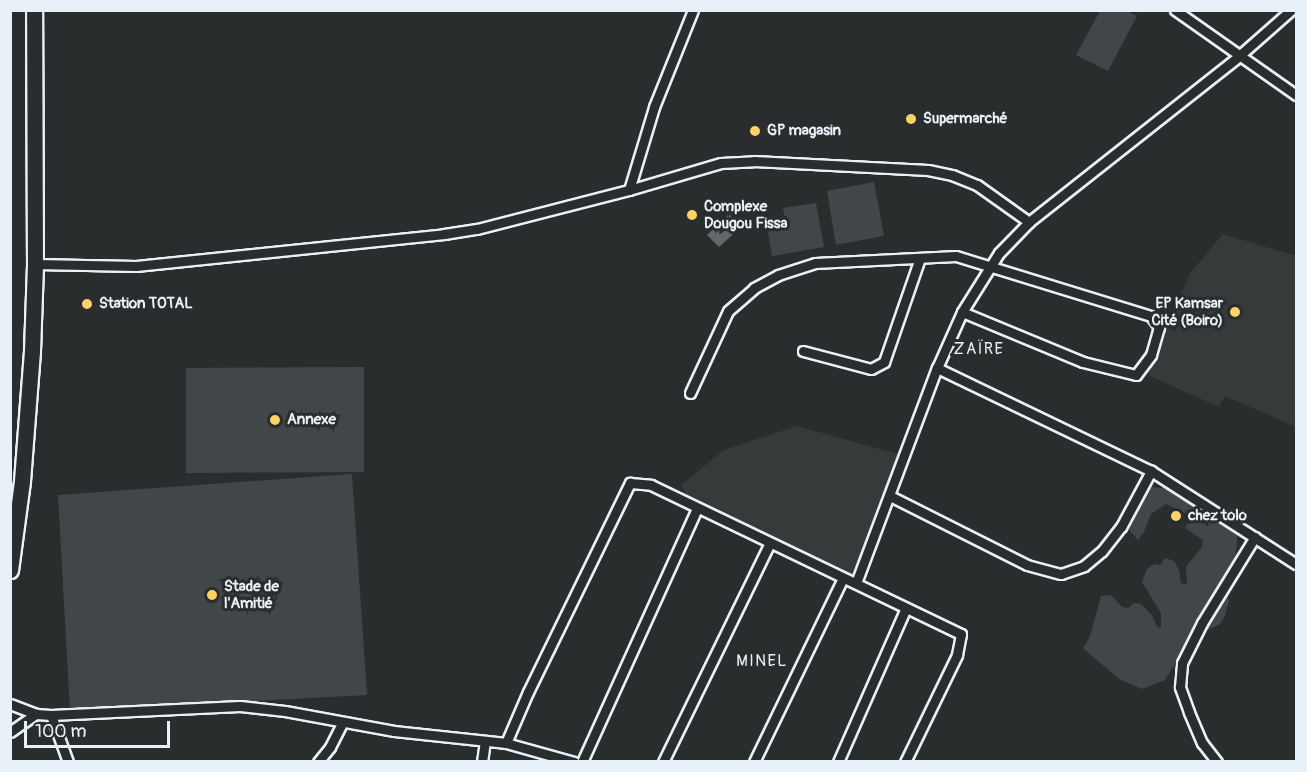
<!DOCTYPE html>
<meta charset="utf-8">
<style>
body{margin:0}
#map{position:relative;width:1307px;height:772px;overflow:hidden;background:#2a2d2e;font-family:Pangolin,sans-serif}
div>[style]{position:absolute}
.built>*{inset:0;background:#363a3b}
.green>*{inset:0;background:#424648}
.water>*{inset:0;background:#63686b}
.roads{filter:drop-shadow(2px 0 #e8f1f8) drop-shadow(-2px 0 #e8f1f8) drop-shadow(0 2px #e8f1f8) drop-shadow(0 -2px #e8f1f8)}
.minor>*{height:9px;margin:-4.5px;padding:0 4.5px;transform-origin:4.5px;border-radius:4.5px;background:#2a2d2e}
.primary>*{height:15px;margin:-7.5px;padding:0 7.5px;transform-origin:7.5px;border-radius:7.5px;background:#2a2d2e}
.dots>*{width:16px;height:16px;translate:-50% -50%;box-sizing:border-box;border:3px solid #2a2d2e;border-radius:50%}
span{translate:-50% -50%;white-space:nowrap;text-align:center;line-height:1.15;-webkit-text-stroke:6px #2a2d2e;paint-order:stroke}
.poi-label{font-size:15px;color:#e8f1f8;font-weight:700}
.left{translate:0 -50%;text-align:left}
.right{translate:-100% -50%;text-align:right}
.neighbourhood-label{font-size:16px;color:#e8f1f8;letter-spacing:1.5px}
.frame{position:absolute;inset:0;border:12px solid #e8f1f8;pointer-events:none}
.scale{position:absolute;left:24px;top:721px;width:146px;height:27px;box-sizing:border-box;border:3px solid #e8f1f8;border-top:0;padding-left:8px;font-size:18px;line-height:21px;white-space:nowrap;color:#e8f1f8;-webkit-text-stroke:4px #2a2d2e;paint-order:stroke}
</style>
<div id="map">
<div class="built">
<i style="clip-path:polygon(1223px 234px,1296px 256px,1296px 427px,1225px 396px,1219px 407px,1148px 375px,1190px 273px)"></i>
<i style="clip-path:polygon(797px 426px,902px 455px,851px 577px,695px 511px,681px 485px,724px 450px)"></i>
</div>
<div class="green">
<i style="clip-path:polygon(1100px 11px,1127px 11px,1137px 16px,1108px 71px,1076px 55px)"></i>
<i style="clip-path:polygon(874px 182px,884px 236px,836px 245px,827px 191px)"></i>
<i style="clip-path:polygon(816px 203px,824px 247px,772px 256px,767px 226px,786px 223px,783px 208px)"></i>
<i style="clip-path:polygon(364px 367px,364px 472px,186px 473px,186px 368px)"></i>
<i style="clip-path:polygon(352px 474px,367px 695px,70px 711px,58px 495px)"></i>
<i style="clip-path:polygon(1166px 486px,1215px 520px,1229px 523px,1238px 530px,1235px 561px,1241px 565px,1240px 572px,1225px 590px,1229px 601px,1225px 616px,1220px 624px,1191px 638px,1165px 680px,1142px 689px,1119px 679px,1083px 648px,1090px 636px,1101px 596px,1111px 595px,1122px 607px,1128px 608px,1134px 603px,1141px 604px,1152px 615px,1157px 627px,1161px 628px,1161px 613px,1142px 582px,1147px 569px,1154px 564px,1160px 565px,1165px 558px,1174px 561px,1179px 570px,1181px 583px,1187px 585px,1186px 567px,1202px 547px,1203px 540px,1185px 528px,1190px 516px,1166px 504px,1151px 514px,1144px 532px,1138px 540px,1129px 530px,1147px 491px,1152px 487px,1161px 488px)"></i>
</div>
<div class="water">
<i style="clip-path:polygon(729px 214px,741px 227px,719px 247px,707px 235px)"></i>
</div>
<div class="roads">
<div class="minor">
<i style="left:1175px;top:10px;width:148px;rotate:35.1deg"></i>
<i style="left:629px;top:190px;width:87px;rotate:-73.2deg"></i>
<i style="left:654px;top:107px;width:105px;rotate:-68.1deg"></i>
<i style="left:35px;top:264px;width:101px;rotate:1.1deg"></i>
<i style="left:136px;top:266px;width:310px;rotate:-5.9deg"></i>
<i style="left:444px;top:234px;width:33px;rotate:-9deg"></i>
<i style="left:477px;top:229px;width:157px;rotate:-14.4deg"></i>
<i style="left:629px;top:190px;width:96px;rotate:-16.4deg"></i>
<i style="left:721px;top:163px;width:33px;rotate:-3deg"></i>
<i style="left:754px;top:161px;width:174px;rotate:3deg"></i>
<i style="left:928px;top:170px;width:25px;rotate:12deg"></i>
<i style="left:952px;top:175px;width:27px;rotate:22deg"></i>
<i style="left:977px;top:185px;width:64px;rotate:35.4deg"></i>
<i style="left:803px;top:351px;width:70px;rotate:14.8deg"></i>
<i style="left:871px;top:369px;width:15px;rotate:-28deg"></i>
<i style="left:884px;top:362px;width:110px;rotate:-70.9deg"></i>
<i style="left:937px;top:368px;width:237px;rotate:25.7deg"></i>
<i style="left:1151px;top:471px;width:172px;rotate:32.7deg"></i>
<i style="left:690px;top:393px;width:90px;rotate:-65.1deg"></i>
<i style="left:728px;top:311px;width:35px;rotate:-41deg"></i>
<i style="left:754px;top:288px;width:27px;rotate:-28deg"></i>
<i style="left:778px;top:275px;width:39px;rotate:-18deg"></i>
<i style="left:815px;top:263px;width:141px;rotate:-2.8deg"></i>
<i style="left:956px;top:256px;width:204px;rotate:17.1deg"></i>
<i style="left:1151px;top:316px;width:14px;rotate:54deg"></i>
<i style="left:1159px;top:327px;width:29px;rotate:106deg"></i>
<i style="left:1151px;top:355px;width:25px;rotate:127deg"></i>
<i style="left:1136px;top:375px;width:55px;rotate:-166.2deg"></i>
<i style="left:1083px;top:362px;width:131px;rotate:-157.5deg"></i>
<i style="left:890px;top:496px;width:153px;rotate:26.7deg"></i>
<i style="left:1027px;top:565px;width:35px;rotate:15deg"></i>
<i style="left:1061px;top:574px;width:24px;rotate:-19deg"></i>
<i style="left:1084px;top:566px;width:23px;rotate:-40deg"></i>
<i style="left:1102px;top:551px;width:31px;rotate:-52deg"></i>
<i style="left:1121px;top:527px;width:64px;rotate:-61.8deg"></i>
<i style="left:856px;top:583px;width:230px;rotate:-69.4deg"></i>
<i style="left:937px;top:368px;width:61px;rotate:-65.9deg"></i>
<i style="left:962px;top:312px;width:70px;rotate:-57.9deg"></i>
<i style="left:999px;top:253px;width:43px;rotate:-45.9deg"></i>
<i style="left:1029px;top:222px;width:268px;rotate:-38.3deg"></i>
<i style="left:1239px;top:56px;width:69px;rotate:-41.5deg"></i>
<i style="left:10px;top:704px;width:28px;rotate:21deg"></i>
<i style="left:36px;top:714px;width:15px;rotate:4deg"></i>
<i style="left:51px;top:715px;width:189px;rotate:-2.7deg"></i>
<i style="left:240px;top:706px;width:45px;rotate:6.3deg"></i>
<i style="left:285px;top:711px;width:111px;rotate:10.4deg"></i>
<i style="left:394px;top:731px;width:113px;rotate:6.1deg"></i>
<i style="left:506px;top:743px;width:71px;rotate:15.6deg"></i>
<i style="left:51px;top:715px;width:50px;rotate:70.1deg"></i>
<i style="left:10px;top:732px;width:32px;rotate:-35deg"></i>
<i style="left:506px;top:743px;width:56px;rotate:-66.7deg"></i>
<i style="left:528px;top:692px;width:233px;rotate:-64deg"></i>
<i style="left:630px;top:483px;width:21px;rotate:5deg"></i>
<i style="left:651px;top:485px;width:344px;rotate:25.7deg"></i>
<i style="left:961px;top:634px;width:21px;rotate:101deg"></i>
<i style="left:957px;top:655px;width:119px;rotate:115.9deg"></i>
<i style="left:318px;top:762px;width:19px;rotate:-51deg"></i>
<i style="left:330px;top:747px;width:28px;rotate:-63deg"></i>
<i style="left:482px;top:762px;width:21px;rotate:-82deg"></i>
<i style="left:582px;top:762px;width:279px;rotate:-65.6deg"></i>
<i style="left:663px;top:762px;width:244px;rotate:-64deg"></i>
<i style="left:754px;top:762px;width:204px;rotate:-64.2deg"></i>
<i style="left:838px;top:762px;width:168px;rotate:-66.2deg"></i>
<i style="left:1217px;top:762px;width:24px;rotate:-128deg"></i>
<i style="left:1202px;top:743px;width:34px;rotate:-113deg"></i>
<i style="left:1189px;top:712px;width:27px;rotate:-110deg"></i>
<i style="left:1180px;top:687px;width:24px;rotate:-85deg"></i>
<i style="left:1182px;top:663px;width:45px;rotate:-63.4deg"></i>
<i style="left:1202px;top:623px;width:101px;rotate:-58.4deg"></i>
</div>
<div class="primary">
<i style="left:10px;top:570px;width:90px;rotate:-82.3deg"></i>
<i style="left:22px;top:481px;width:130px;rotate:-85.6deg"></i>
<i style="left:32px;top:351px;width:87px;rotate:-88deg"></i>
<i style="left:35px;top:264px;width:254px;rotate:-90.2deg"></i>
</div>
</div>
<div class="dots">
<i style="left:911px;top:119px;background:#ffd166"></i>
<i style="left:755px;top:131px;background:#ffd166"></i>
<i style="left:692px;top:215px;background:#ffd166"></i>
<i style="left:87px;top:304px;background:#ffd166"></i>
<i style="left:1235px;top:312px;background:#ffd166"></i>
<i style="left:275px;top:420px;background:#ffd166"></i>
<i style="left:1176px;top:516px;background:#ffd166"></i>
<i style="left:212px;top:595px;background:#ffd166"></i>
</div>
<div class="poi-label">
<span class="left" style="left:923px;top:119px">Supermarché</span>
<span class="left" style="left:767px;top:131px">GP magasin</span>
<span class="left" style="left:704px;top:215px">Complexe<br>Dougou Fissa</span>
<span class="right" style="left:1223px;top:312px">EP Kamsar<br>Cité (Boiro)</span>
<span class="left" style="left:99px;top:304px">Station TOTAL</span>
<span class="left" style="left:287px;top:420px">Annexe</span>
<span class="left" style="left:1188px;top:516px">chez tolo</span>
<span class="left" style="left:224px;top:595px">Stade de<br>l'Amitié</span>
</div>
<div class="neighbourhood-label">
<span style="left:979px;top:349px">ZAÏRE</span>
<span style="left:762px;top:661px">MINEL</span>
</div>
<div class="frame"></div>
<div class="scale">100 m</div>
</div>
